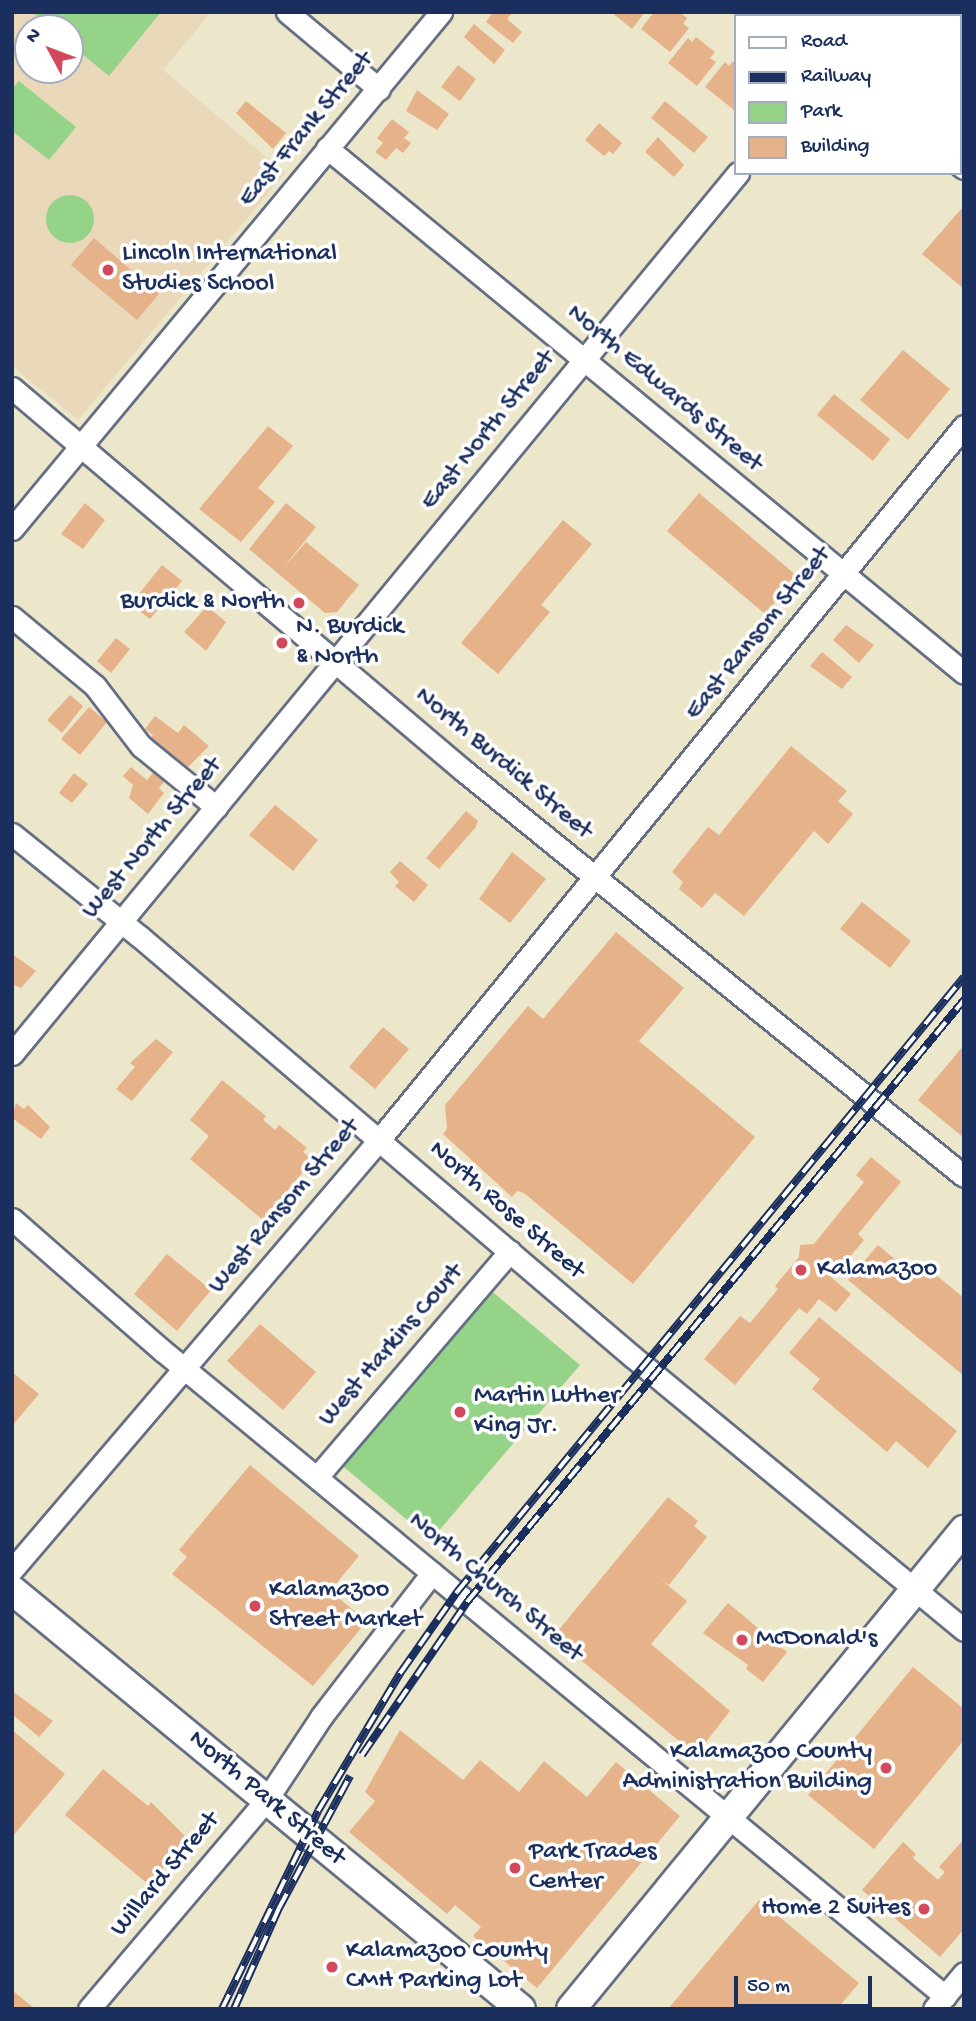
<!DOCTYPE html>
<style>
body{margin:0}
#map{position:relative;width:976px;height:2021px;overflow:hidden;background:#ece7cb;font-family:"Gochi Hand",sans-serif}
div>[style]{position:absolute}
.built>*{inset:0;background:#ead8ba}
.green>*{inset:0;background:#95d388}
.round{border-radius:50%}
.building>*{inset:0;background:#e5b289}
.roads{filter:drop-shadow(2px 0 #646f84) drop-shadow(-2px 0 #646f84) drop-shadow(0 2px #646f84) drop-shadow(0 -2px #646f84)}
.minor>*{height:21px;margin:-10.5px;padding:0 10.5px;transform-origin:10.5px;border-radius:10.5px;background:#fff}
.major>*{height:28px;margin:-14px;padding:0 14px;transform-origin:14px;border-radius:14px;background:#fff}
.rail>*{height:8px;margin-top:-4px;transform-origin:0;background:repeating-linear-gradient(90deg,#fff 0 16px,#1b2f5e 0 32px);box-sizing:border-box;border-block:2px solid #1b2f5e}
.dots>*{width:19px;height:19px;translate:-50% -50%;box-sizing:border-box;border:4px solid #fff;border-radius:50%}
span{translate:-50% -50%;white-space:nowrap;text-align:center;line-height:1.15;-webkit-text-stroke:7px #fff;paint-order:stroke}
.street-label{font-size:26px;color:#1b2f5e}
.poi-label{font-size:26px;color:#1b2f5e}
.left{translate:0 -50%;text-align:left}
.right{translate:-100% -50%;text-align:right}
.frame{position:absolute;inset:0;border:14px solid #1b2f5e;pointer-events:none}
.legend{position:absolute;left:734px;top:14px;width:228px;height:161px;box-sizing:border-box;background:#fff;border:2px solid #a4acbf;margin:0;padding:9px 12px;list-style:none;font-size:21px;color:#1b2f5e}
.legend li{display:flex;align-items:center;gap:14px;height:35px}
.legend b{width:35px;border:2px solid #a4acbf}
.north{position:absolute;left:14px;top:14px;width:70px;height:70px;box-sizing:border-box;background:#fff;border:2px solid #a4acbf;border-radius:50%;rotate:311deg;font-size:19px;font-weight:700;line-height:28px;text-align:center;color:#1b2f5e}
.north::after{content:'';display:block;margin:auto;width:24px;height:32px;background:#d1495b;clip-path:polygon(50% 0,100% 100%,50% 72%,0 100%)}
.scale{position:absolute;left:734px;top:1976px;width:138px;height:32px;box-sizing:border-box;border:4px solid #1b2f5e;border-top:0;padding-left:9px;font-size:21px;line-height:24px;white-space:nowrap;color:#1b2f5e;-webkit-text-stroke:5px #fff;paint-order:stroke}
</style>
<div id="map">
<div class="built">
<i style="clip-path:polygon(evenodd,12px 12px,211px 12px,163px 70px,285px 173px,78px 420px,12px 366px,12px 12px,28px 28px,70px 28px,70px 70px,28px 70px,28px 28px)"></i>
</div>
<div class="green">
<i style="clip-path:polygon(32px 12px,161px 12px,109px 76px,70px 44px,70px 28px,51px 28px)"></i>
<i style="clip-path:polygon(19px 81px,76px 127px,49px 160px,12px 131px,12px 89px)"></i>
<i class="round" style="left:46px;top:195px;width:48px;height:48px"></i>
<i style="clip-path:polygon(482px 1283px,580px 1365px,431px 1540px,333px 1458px)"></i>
</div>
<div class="building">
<i style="clip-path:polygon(493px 12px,513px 12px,507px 19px,522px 32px,513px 43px,486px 22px)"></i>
<i style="clip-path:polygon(611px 12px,645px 12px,632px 29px)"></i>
<i style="clip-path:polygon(654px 12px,680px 12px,687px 18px,683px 24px,689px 28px,670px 52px,641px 29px)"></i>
<i style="clip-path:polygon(474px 24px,505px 50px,494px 64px,464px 37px)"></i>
<i style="clip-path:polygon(696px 37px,715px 52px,710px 58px,716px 62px,697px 86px,668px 63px,688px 38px,692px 42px)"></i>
<i style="clip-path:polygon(733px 61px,736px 64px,734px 110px,705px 87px,725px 62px,729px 66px)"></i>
<i style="clip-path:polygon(960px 61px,964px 63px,964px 80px,960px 77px)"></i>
<i style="clip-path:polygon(458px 65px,476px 79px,460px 101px,441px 87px)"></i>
<i style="clip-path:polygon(417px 90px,449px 114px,437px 130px,406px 111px)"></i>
<i style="clip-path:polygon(246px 101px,286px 133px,273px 149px,236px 113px)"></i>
<i style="clip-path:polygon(665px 101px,708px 137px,694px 153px,651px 118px)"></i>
<i style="clip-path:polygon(392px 119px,409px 132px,404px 138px,411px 143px,403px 153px,396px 148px,386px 160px,375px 152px,383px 143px,377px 138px)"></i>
<i style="clip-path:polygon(599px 123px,622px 143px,613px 154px,609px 151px,604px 156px,585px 140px)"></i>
<i style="clip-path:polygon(658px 137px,684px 165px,674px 177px,645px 152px)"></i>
<i style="clip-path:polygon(961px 209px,964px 211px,964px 289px,922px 254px)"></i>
<i style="clip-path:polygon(94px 238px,159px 294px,137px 320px,71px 265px)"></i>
<i style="clip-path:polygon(903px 350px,950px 389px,908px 440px,860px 400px)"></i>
<i style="clip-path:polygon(834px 394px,890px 439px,873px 461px,817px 415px)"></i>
<i style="clip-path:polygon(268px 426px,293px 446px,258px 488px,275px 502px,241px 542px,199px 509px)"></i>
<i style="clip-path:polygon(699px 493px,797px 576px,765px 614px,667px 531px)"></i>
<i style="clip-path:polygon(85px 503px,105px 520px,83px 549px,61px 534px)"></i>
<i style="clip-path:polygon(286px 503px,316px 527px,283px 568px,306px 542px,359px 585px,337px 612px,325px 613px,249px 549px)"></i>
<i style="clip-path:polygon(563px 520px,592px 544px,541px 605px,550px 612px,498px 674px,461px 643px)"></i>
<i style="clip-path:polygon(162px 565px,182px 581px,150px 619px,131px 604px)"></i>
<i style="clip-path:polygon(207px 606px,226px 622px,206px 651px,184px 632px)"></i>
<i style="clip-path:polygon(846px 625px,874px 645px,859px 663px,833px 640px)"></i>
<i style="clip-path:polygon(116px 638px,130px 649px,111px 673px,97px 661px)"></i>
<i style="clip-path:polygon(822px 652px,852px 677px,842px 689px,810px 666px)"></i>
<i style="clip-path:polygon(70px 695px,83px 706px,62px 733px,47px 720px)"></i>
<i style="clip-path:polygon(89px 707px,107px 722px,80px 755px,61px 739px)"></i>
<i style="clip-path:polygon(155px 716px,178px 733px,184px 725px,209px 746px,183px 772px,147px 742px,153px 735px,145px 729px)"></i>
<i style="clip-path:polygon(791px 746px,847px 791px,838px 801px,853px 814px,828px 844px,814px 831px,744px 916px,715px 893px,702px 908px,679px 889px,683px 882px,672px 872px,708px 827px,719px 835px)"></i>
<i style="clip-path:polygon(131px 767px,147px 780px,157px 768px,168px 777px,159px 788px,164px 793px,148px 814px,129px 798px,133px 785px,123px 776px)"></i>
<i style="clip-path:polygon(74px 773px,88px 784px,72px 803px,59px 793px)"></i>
<i style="clip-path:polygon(275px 805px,318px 840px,293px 871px,249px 835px)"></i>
<i style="clip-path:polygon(466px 811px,478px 821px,475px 828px,439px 869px,426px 858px)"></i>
<i style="clip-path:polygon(512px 852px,546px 879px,510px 923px,479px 899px)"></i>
<i style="clip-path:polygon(400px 861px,428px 885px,414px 902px,395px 886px,399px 882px,390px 872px)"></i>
<i style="clip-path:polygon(862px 902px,911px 941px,890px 968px,840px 929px)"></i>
<i style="clip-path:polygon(616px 932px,684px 988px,639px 1041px,755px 1137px,633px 1284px,524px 1193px,517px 1191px,512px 1197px,443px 1134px,447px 1129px,445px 1105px,528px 1006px,543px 1019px)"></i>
<i style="clip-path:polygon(12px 954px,36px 971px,21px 988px,12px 984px)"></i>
<i style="clip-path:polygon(383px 1027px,409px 1049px,375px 1089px,349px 1067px)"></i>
<i style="clip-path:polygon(156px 1039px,173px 1052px,132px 1101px,116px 1089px,135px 1067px,130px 1063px)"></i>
<i style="clip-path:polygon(964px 1045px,964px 1138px,918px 1100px)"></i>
<i style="clip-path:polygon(222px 1080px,266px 1116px,263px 1120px,275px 1130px,279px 1125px,307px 1148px,303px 1152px,313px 1160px,263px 1220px,190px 1159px,209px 1136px,190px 1120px)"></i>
<i style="clip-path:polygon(16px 1103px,24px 1109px,28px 1105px,50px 1127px,41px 1139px,12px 1118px)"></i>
<i style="clip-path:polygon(871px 1157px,901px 1182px,858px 1234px,864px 1240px,832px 1278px,851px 1294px,836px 1312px,819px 1299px,807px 1314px,799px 1308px,735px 1385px,704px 1359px,740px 1316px,750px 1323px,778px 1289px,775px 1286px,799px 1257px,800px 1245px,814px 1244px,864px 1182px,856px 1175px)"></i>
<i style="clip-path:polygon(878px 1245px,909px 1271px,918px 1260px,964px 1298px,964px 1376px,848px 1280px)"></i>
<i style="clip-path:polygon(167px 1254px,211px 1290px,177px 1331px,134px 1294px)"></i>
<i style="clip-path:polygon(819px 1317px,957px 1431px,928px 1468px,896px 1441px,887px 1452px,812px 1389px,820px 1379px,789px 1353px)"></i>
<i style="clip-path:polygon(260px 1324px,316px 1372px,283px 1410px,227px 1361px)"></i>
<i style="clip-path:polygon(12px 1372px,39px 1394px,12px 1426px)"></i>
<i style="clip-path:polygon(250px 1465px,359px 1556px,330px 1591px,367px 1621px,313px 1686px,172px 1574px,187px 1557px,179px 1550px)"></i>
<i style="clip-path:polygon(668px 1497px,698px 1521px,694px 1526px,707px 1537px,669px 1585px,659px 1578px,687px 1601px,651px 1644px,730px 1711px,696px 1755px,553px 1637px)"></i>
<i style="clip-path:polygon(728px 1603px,787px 1652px,763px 1682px,746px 1669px,748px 1665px,703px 1633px)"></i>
<i style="clip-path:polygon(913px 1667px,964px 1709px,964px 1740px,874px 1849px,808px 1795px)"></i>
<i style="clip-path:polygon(12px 1691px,53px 1721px,39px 1737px,12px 1714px)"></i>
<i style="clip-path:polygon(12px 1730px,65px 1774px,12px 1837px)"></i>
<i style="clip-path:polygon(400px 1730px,463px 1780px,480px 1760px,519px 1792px,544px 1761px,587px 1797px,616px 1762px,680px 1816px,537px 1988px,473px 1936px,481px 1927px,455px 1905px,447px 1914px,349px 1832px,375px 1801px,365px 1792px)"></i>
<i style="clip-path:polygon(103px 1769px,148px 1806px,151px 1802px,188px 1839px,149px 1885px,65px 1815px)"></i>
<i style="clip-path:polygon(964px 1839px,964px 1929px,940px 1957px,862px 1890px,903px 1842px,916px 1854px,913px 1858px,938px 1880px,945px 1872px,939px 1867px)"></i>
<i style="clip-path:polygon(759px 1900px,859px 1983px,837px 2009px,668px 2009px)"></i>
<i style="clip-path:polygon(12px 1990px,35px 2009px,12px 2009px)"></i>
</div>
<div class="roads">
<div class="minor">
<i style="left:287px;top:12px;width:120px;rotate:39.9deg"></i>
<i style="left:774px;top:12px;width:6px;rotate:39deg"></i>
<i style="left:868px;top:16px;width:5px;rotate:-53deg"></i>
<i style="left:327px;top:148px;width:825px;rotate:39.49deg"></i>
<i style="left:960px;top:165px;width:5px;rotate:37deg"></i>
<i style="left:12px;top:388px;width:592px;rotate:40.28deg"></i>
<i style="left:464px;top:771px;width:643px;rotate:39.01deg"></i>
<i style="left:12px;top:529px;width:672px;rotate:-50.31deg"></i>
<i style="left:12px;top:617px;width:108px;rotate:39.7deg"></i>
<i style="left:95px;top:686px;width:76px;rotate:52.5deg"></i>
<i style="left:141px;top:746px;width:97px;rotate:39.1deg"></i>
<i style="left:12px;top:834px;width:163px;rotate:38.8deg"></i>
<i style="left:139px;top:936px;width:649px;rotate:40.44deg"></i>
<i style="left:633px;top:1357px;width:429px;rotate:39.5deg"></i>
<i style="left:12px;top:1054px;width:1142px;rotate:-50.51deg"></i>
<i style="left:12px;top:1219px;width:201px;rotate:41.2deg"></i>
<i style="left:163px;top:1351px;width:1014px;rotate:39.52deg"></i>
<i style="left:317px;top:1477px;width:297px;rotate:-49.5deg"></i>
<i style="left:12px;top:1570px;width:565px;rotate:-49.52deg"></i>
<i style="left:379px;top:1140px;width:923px;rotate:-50.67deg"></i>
<i style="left:89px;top:2009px;width:275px;rotate:-49.7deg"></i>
<i style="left:267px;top:1799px;width:98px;rotate:-56.6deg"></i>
<i style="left:321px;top:1717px;width:182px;rotate:-52.4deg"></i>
<i style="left:934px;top:2009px;width:47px;rotate:-50.2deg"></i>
</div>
<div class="major">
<i style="left:12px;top:1590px;width:659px;rotate:39.46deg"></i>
<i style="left:571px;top:2009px;width:620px;rotate:-50.63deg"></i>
</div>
</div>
<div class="rail">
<i style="left:944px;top:12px;width:7px;rotate:34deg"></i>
<i style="left:960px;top:22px;width:5px;rotate:37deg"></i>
<i style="left:362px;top:1755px;width:186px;rotate:-55.5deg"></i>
<i style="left:467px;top:1602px;width:781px;rotate:-50.46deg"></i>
<i style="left:222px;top:2009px;width:220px;rotate:-64.1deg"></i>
<i style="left:318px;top:1811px;width:162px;rotate:-59.2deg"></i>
<i style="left:401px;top:1672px;width:98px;rotate:-55deg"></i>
<i style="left:457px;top:1592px;width:797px;rotate:-50.5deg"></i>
<i style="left:234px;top:2009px;width:111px;rotate:-66deg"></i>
<i style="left:279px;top:1908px;width:150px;rotate:-61.7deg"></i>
</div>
<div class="dots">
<i style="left:108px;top:270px;background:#d1495b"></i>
<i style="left:299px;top:603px;background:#d1495b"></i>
<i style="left:282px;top:643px;background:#d1495b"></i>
<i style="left:801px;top:1270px;background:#d1495b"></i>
<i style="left:460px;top:1412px;background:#d1495b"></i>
<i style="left:255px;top:1606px;background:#d1495b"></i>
<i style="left:742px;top:1640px;background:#d1495b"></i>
<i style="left:886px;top:1768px;background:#d1495b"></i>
<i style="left:515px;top:1868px;background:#d1495b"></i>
<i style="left:924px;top:1909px;background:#d1495b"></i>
<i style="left:332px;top:1967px;background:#d1495b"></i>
</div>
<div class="street-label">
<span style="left:307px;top:130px;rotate:-50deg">East Frank Street</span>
<span style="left:664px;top:389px;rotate:40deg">North Edwards Street</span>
<span style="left:489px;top:431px;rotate:-51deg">East North Street</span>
<span style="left:759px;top:634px;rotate:-51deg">East Ransom Street</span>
<span style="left:503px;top:764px;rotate:40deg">North Burdick Street</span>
<span style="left:153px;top:839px;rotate:-50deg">West North Street</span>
<span style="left:285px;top:1207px;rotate:-50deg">West Ransom Street</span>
<span style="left:506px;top:1211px;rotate:41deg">North Rose Street</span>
<span style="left:392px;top:1346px;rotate:-49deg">West Harkins Court</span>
<span style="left:495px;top:1588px;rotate:40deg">North Church Street</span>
<span style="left:266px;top:1799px;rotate:40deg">North Park Street</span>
<span style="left:166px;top:1875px;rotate:-50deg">Willard Street</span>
</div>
<div class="poi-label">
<span class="left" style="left:122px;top:270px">Lincoln International<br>Studies School</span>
<span class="right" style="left:285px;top:603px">Burdick &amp; North</span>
<span class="left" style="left:296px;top:643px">N. Burdick<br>&amp; North</span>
<span class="left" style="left:817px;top:1270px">Kalamazoo</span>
<span class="left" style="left:474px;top:1412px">Martin Luther<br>King Jr.</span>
<span class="left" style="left:269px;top:1606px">Kalamazoo<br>Street Market</span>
<span class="left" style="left:756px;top:1640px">McDonald's</span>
<span class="right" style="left:872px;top:1768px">Kalamazoo County<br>Administration Building</span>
<span class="left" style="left:529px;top:1868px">Park Trades<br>Center</span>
<span class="right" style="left:910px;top:1909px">Home 2 Suites</span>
<span class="left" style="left:346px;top:1967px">Kalamazoo County<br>CMH Parking Lot</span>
</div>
<div class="frame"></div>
<ul class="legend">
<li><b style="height:9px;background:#fff"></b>Road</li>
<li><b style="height:9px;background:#1b2f5e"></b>Railway</li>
<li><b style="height:19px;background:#95d388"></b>Park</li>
<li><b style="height:19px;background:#e5b289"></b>Building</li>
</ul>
<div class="north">N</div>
<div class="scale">50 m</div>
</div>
